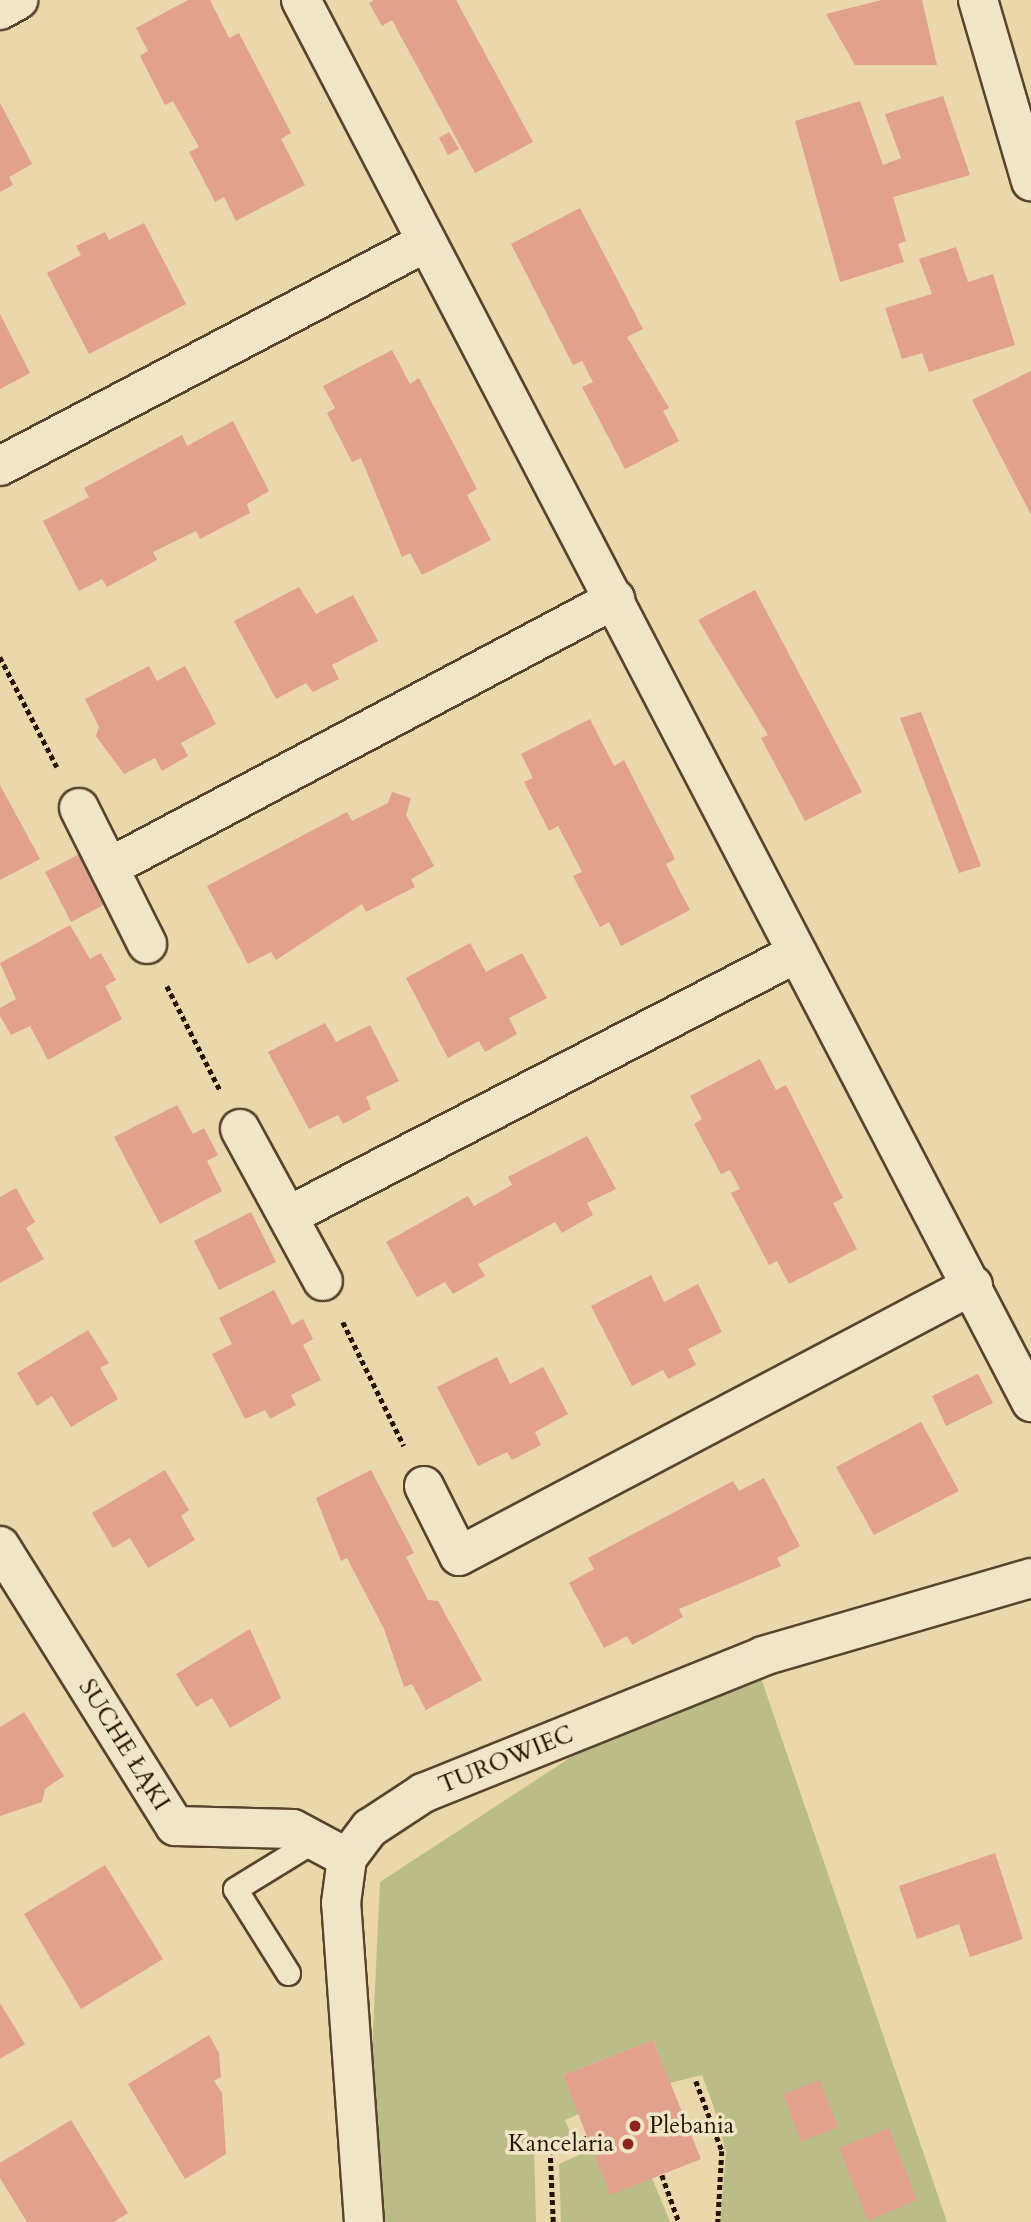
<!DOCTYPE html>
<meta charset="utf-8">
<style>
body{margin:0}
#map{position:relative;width:1031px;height:2222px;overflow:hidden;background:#ead7ab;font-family:Cardo,serif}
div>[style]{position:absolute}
.green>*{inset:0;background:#babd87}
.building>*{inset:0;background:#e1a18d}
.path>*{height:4.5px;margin-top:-2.25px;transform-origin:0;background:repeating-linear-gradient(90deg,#271301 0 5px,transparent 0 8.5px)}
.roads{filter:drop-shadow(2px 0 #58442c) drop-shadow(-2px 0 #58442c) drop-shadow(0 2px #58442c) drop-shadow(0 -2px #58442c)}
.service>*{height:23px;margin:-11.5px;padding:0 11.5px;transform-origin:11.5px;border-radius:11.5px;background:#f1e5c8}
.minor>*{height:38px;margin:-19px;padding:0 19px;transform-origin:19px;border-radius:19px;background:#f1e5c8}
.tertiary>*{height:38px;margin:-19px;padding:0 19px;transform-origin:19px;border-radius:19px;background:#f1e5c8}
.dots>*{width:19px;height:19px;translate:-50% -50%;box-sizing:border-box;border:4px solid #f1e5c8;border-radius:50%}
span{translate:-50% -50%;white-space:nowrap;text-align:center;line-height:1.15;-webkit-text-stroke:7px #f1e5c8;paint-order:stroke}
.street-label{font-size:24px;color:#271301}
.poi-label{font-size:24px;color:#271301}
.left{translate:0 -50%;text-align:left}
.right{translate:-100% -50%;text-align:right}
</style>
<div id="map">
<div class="green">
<i style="clip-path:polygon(760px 1675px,947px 2222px,720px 2222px,726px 2152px,713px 2105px,702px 2075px,670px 2083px,653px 2040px,563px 2075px,579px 2114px,565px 2120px,571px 2134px,534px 2150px,536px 2222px,380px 2222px,372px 2052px,380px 1882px,585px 1748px)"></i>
<i style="clip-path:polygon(592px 2149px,652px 2178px,670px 2222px,561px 2222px,559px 2164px)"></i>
</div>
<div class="building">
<i style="clip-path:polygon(188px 0,210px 0,229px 38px,239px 33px,291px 133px,281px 139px,305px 185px,236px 221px,224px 197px,215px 202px,189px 152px,199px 147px,173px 101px,165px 105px,140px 56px,148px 51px,136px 28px)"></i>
<i style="clip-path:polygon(374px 0,456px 0,533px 142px,475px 173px,392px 20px,382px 26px,369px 3px)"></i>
<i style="clip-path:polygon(882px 0,922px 0,937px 65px,855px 65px,826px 14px)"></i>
<i style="clip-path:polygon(943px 96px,970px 175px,893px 197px,906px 241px,898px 244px,904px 262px,840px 282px,795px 121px,860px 101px,883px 165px,901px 158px,885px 114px)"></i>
<i style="clip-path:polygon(0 103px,32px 164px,9px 177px,13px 185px,0 192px)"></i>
<i style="clip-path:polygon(449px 132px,459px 149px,448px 155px,439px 138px)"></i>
<i style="clip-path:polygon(580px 208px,643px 329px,627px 337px,669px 408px,663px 411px,679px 441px,625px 469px,582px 387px,593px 382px,582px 361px,573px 365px,511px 244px)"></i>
<i style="clip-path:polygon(144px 223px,186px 304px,89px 354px,47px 273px,81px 255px,76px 246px,105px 232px,109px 240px)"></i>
<i style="clip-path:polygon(956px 247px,968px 282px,993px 274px,1015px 345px,929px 372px,922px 353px,902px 359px,885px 308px,932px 294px,919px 259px)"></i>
<i style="clip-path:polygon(0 314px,30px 373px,0 389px)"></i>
<i style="clip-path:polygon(392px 350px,410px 384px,419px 378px,477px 489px,467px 495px,491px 540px,422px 575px,410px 553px,402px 557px,361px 458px,352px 462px,327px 413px,335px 408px,323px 386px)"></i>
<i style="clip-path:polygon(1031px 371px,1031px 515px,972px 400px)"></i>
<i style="clip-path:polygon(233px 421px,269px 491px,247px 504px,250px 513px,200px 539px,196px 531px,153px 552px,157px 560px,107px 587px,102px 579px,79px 591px,43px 521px,89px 497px,84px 488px,182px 435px,187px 446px)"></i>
<i style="clip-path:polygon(299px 587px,316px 614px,353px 595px,378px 641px,332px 665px,339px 679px,313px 692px,306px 683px,276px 699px,234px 621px)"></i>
<i style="clip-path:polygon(755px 590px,862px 792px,805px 821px,761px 738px,768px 735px,698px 620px)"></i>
<i style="clip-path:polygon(149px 666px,157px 681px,185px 666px,216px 724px,181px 743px,188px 756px,162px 771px,155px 758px,124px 774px,96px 736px,99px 727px,85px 699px)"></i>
<i style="clip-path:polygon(921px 712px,981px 866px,959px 873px,900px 718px)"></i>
<i style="clip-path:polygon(590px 719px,614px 766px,624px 760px,648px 807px,675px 859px,666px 864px,690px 910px,621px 946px,609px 922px,600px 927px,573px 876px,582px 872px,558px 826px,549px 831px,524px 782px,533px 778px,521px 754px)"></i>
<i style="clip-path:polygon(0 785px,40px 859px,0 880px)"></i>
<i style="clip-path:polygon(392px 792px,411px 798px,406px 815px,434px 866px,411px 879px,415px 887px,366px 912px,362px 904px,276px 960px,271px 952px,248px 964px,207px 886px,347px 812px,352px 821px,388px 803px)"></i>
<i style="clip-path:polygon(91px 848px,117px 898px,71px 922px,45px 872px)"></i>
<i style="clip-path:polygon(70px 925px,90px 959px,101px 953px,116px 980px,105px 986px,122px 1019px,48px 1060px,30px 1026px,11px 1035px,0 1016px,0 1008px,16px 999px,0 963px)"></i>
<i style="clip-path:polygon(470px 943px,486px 972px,522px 953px,547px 998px,509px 1018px,517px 1034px,485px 1052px,479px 1041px,448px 1058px,406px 978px)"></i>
<i style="clip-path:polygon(325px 1023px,336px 1042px,370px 1025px,399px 1081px,366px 1097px,371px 1109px,343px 1124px,338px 1115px,309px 1129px,268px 1052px)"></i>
<i style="clip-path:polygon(760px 1059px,776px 1090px,786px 1085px,843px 1198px,833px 1203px,857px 1249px,789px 1284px,777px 1261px,769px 1265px,731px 1193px,740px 1189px,730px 1170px,721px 1174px,694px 1124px,702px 1119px,690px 1096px)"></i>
<i style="clip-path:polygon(177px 1105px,193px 1134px,204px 1128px,218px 1155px,207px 1161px,222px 1191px,160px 1224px,114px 1137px)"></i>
<i style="clip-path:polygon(587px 1136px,616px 1189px,587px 1203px,593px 1215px,562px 1233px,555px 1222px,478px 1264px,485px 1276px,453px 1294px,445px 1282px,417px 1297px,386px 1242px,468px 1196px,474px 1206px,512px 1185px,508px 1177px)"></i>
<i style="clip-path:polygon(16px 1188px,35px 1222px,26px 1228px,44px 1259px,0 1283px,0 1197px)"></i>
<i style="clip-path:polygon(251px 1212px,276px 1262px,219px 1290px,194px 1241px)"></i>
<i style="clip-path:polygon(651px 1275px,664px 1302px,698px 1284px,722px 1332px,688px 1349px,696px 1365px,668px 1379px,663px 1370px,632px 1386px,591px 1306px)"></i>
<i style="clip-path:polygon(274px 1290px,292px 1325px,303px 1319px,313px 1339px,303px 1345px,321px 1380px,291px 1395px,296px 1405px,270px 1419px,265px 1410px,245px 1419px,212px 1354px,232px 1344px,219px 1318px)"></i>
<i style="clip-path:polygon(88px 1330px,109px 1363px,100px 1368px,118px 1399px,71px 1427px,52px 1396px,37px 1406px,17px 1373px)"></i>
<i style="clip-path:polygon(497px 1357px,510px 1384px,543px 1367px,568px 1414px,535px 1432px,541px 1445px,512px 1460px,507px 1452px,478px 1466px,437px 1387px)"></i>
<i style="clip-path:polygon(978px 1374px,993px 1403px,946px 1426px,932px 1396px)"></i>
<i style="clip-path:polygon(921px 1422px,959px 1491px,874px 1535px,836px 1467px)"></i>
<i style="clip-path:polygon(165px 1470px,189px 1510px,181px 1516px,195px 1540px,148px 1568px,130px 1538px,113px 1548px,92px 1513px)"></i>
<i style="clip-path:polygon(371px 1470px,414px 1553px,406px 1557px,428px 1600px,438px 1601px,482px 1680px,426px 1710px,412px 1684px,404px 1687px,384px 1629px,347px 1558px,341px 1561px,316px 1498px)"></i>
<i style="clip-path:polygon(764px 1478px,800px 1546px,777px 1558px,781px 1566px,679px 1609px,683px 1617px,632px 1645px,627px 1636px,604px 1648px,569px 1583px,594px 1569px,588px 1558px,733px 1481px,739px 1491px)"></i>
<i style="clip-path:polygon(250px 1629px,281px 1698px,230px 1728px,212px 1698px,196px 1707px,176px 1674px)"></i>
<i style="clip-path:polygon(24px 1712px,64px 1776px,45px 1789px,42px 1802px,0 1816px,0 1727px)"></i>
<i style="clip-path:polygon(995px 1853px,1023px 1939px,970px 1957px,959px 1924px,917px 1939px,899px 1886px)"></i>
<i style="clip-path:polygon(105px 1865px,163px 1959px,81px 2009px,24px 1914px)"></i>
<i style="clip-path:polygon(0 2003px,25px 2044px,0 2059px)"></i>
<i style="clip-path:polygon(209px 2035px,219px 2053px,221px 2077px,214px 2081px,222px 2093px,226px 2154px,185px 2179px,128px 2084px)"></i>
<i style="clip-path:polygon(653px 2040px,701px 2159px,610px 2195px,563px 2075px)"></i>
<i style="clip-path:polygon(820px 2080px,838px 2127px,801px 2142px,783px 2094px)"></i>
<i style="clip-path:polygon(71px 2120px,128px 2213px,114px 2222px,27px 2222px,0 2178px,0 2163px)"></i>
<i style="clip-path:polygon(889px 2128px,917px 2200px,868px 2221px,839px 2148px)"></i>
</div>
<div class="path">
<i style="left:0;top:657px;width:124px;rotate:62.6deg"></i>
<i style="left:167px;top:986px;width:117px;rotate:63deg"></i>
<i style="left:343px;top:1322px;width:138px;rotate:63.8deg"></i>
<i style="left:696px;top:2081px;width:75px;rotate:69.6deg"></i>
<i style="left:722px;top:2151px;width:71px;rotate:93.2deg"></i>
<i style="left:662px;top:2175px;width:50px;rotate:70.1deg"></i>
<i style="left:553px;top:2222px;width:70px;rotate:-92.5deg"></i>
<i style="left:550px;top:2152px;width:40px;rotate:-21deg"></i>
</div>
<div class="roads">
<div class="service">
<i style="left:288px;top:1973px;width:99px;rotate:-122.2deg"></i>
<i style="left:235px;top:1889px;width:97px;rotate:-31.6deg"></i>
</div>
<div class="minor">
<i style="left:301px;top:0;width:1581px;rotate:62.49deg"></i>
<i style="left:0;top:10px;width:21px;rotate:-29deg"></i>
<i style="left:0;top:466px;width:480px;rotate:-27.7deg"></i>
<i style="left:79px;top:808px;width:152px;rotate:63.4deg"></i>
<i style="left:110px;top:867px;width:572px;rotate:-27.95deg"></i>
<i style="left:240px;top:1129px;width:173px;rotate:61.4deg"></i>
<i style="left:290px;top:1215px;width:568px;rotate:-27.33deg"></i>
<i style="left:424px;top:1486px;width:78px;rotate:63.4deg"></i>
<i style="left:459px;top:1556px;width:581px;rotate:-27.8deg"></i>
<i style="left:0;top:1546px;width:330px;rotate:58deg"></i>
<i style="left:175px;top:1826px;width:118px;rotate:1.5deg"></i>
<i style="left:293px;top:1829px;width:61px;rotate:28.2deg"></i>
<i style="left:364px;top:2222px;width:320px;rotate:-94.1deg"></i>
<i style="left:341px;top:1903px;width:45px;rotate:-82.4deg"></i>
<i style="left:347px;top:1858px;width:38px;rotate:-53deg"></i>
<i style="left:370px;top:1828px;width:64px;rotate:-33.4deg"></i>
<i style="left:423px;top:1793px;width:367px;rotate:-21.9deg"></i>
<i style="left:763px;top:1656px;width:279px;rotate:-16.2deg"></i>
</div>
<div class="tertiary">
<i style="left:978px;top:0;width:189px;rotate:73.7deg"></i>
</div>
</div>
<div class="dots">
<i style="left:635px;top:2126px;background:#8f2418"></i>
<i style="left:628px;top:2144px;background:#8f2418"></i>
</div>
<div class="street-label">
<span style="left:124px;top:1745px;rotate:58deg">SUCHE ŁĄKI</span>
<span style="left:506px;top:1760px;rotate:-22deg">TUROWIEC</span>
</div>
<div class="poi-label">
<span class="left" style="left:649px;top:2126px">Plebania</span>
<span class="right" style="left:614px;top:2144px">Kancelaria</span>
</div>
</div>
